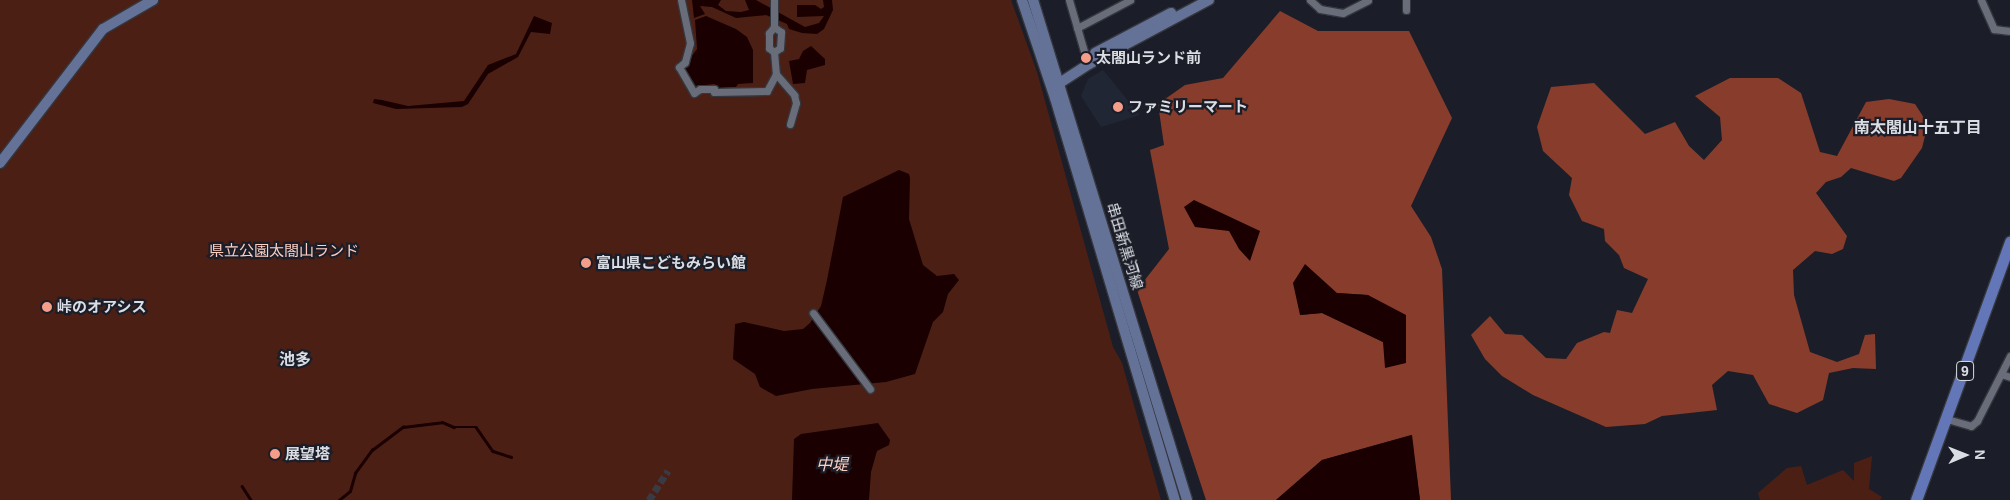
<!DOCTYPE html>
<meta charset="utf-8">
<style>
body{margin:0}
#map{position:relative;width:2010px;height:500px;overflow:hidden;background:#1b1e28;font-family:Arial,"Noto Sans JP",sans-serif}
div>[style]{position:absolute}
.built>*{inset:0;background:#212635}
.green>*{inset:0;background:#4c1f15}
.forest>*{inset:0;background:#883d2c}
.water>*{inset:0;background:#1a0000}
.stream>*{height:2.5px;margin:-1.25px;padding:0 1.25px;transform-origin:1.25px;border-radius:1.25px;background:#1a0000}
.street-tunnel>*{height:7px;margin-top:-3.5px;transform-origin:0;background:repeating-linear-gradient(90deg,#383b44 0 7px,transparent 0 10.5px)}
.roads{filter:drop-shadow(1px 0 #35373e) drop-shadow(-1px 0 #35373e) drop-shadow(0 1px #35373e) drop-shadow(0 -1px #35373e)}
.street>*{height:7px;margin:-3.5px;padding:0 3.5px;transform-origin:3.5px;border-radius:3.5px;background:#686d79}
.secondary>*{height:10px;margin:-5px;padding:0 5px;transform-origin:5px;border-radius:5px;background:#657298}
.primary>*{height:11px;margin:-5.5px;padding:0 5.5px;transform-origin:5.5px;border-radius:5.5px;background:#6377b8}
.dots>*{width:14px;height:14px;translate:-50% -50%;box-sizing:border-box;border:2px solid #1b1e28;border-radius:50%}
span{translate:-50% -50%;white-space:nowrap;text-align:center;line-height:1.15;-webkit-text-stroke:4.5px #1b1e28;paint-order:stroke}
.shield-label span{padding:1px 4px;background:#1b1e28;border:1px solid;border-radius:4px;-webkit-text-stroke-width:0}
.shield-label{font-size:14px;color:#dadde3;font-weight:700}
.poi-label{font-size:15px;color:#dadde3;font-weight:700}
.left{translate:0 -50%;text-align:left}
.street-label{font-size:15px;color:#dadde3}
.park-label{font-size:15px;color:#fed0c4}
.neighbourhood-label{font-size:16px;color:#dadde3;font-weight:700}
.water-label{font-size:16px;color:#fdcfc3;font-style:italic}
.north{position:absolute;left:1940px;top:430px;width:50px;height:50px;-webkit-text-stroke:4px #1b1e28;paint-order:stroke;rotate:89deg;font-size:14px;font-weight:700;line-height:20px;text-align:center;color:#dadde3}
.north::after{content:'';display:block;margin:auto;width:18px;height:22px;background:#dadde3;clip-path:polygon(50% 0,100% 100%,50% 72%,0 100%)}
</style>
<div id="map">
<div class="built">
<i style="clip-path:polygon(1103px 70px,1140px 115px,1101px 127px,1081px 96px,1088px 79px)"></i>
</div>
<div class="green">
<i style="clip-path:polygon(0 0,1011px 0,1037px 72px,1113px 347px,1122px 363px,1161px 500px,0 500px)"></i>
<i style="clip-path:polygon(1872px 456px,1869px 489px,1882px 497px,1880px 500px,1760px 500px,1758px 493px,1787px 468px,1801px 466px,1807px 485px,1843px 470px,1854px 481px,1854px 463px)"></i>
</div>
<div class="forest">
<i style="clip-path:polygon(evenodd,1280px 11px,1318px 31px,1409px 31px,1452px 118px,1411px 206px,1431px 237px,1442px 269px,1451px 500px,1420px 500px,1411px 435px,1322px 460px,1276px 500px,1206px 500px,1137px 290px,1169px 249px,1150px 150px,1164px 145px,1158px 104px,1185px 85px,1223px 78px,1280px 11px,1337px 293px,1368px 295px,1406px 363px,1383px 342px,1322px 313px,1300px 315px,1337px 293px)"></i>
<i style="clip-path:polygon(1730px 78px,1778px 78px,1801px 93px,1820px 152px,1837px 156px,1866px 102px,1889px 99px,1915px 104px,1928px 124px,1922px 148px,1901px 178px,1894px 181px,1851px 168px,1841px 177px,1826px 182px,1816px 193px,1847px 236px,1843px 249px,1832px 254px,1815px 251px,1793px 270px,1794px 295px,1810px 352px,1837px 362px,1859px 354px,1865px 335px,1875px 334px,1876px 369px,1853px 368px,1829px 373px,1823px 400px,1797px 413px,1769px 404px,1753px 375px,1728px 371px,1712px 385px,1717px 410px,1662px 416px,1645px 424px,1606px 427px,1533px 395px,1502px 376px,1485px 359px,1471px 335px,1490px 316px,1505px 334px,1522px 335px,1546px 358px,1566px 359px,1577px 343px,1604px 332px,1610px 333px,1617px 310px,1632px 313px,1648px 279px,1624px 268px,1619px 255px,1605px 241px,1604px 229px,1582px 221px,1569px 195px,1572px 178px,1543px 151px,1537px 127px,1551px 87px,1594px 83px,1645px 134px,1675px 122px,1689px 146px,1704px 160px,1722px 140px,1720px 117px,1695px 96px)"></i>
</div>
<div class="water">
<i style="clip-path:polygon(692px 0,721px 0,718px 5px,726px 11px,741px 12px,749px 10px,745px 0,756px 0,805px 27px,819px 23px,824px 16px,797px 17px,797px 5px,815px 5px,821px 9px,824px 7px,823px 0,832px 0,833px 10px,824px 29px,817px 34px,802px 33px,789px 29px,787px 24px,766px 15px,736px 18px,712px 7px,700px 6px,705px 14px,694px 18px)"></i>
<i style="clip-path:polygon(534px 16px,552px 23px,550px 34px,531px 32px,518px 57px,488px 74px,468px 104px,462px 107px,396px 109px,373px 103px,374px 99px,382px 100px,408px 106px,464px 101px,488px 65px,516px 54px)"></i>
<i style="clip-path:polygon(706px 16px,736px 29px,747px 37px,753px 50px,753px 83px,738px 84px,736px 87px,717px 88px,715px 84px,694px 86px,683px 68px,697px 49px,695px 20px)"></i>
<i style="clip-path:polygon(811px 46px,825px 59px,825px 65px,807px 70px,805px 83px,793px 84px,789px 61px,799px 59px,803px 51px)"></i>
<i style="clip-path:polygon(899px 170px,909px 174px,910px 178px,909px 219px,923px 265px,937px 276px,954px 274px,959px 280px,948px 294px,943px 312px,933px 322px,915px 374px,886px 382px,812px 389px,776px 396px,760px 387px,755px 374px,733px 359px,735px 324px,744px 322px,784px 331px,803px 329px,810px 323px,821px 306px,827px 280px,843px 197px)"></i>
<i style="clip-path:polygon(1194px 200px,1260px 231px,1250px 261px,1239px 249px,1229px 231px,1195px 227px,1184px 207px)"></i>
<i style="clip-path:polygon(1305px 264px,1337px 293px,1368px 295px,1406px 315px,1406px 363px,1385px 368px,1383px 342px,1322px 313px,1300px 315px,1293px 283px)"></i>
<i style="clip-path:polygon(878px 423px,890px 440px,889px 445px,877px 451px,871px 472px,869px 500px,792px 500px,794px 439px,801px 434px)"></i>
<i style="clip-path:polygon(1412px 435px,1420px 500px,1276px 500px,1322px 460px)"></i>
</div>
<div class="stream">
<i style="left:242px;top:486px;width:17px;rotate:57deg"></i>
<i style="left:339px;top:500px;width:14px;rotate:-39deg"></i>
<i style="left:350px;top:491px;width:19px;rotate:-74deg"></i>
<i style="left:355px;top:473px;width:29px;rotate:-54deg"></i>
<i style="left:372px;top:450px;width:39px;rotate:-37deg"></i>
<i style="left:403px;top:427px;width:39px;rotate:-7deg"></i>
<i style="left:442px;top:422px;width:13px;rotate:23deg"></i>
<i style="left:454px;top:427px;width:22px"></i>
<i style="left:476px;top:427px;width:29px;rotate:55deg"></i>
<i style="left:493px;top:451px;width:19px;rotate:18deg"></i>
</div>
<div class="street-tunnel">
<i style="left:649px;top:500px;width:35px;rotate:-57deg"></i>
</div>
<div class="roads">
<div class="street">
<i style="left:681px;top:0;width:44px;rotate:78.2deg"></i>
<i style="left:690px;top:43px;width:20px;rotate:105deg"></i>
<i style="left:685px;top:62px;width:8px;rotate:140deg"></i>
<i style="left:679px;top:67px;width:30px;rotate:60deg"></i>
<i style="left:694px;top:93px;width:7px;rotate:-34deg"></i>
<i style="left:700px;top:89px;width:14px"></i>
<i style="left:714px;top:89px;width:3px;rotate:90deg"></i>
<i style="left:714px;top:92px;width:53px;rotate:-1.1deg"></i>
<i style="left:767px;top:91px;width:19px;rotate:-62deg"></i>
<i style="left:774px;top:0;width:27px;rotate:90deg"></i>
<i style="left:774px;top:27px;width:8px;rotate:130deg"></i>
<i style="left:769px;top:33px;width:15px;rotate:90deg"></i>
<i style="left:769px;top:48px;width:6px;rotate:39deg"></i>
<i style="left:774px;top:52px;width:22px;rotate:85deg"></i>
<i style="left:776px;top:74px;width:28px;rotate:49deg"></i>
<i style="left:794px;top:95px;width:8px;rotate:76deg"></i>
<i style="left:796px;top:103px;width:22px;rotate:106deg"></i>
<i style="left:1069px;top:0;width:60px;rotate:73.7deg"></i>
<i style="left:1310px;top:0;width:13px;rotate:42deg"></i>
<i style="left:1320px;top:9px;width:23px;rotate:10deg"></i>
<i style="left:1343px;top:13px;width:28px;rotate:-27deg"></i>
<i style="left:1406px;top:0;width:10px;rotate:90deg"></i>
<i style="left:1981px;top:0;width:32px;rotate:66deg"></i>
<i style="left:1994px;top:29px;width:16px;rotate:7deg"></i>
<i style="left:1077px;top:28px;width:60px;rotate:-27.8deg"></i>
<i style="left:774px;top:52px;width:7px;rotate:-34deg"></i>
<i style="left:780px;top:48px;width:16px;rotate:-86deg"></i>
<i style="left:781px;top:32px;width:9px;rotate:-144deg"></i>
<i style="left:813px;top:313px;width:95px;rotate:53.1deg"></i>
<i style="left:2001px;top:374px;width:9px;rotate:18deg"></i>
<i style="left:1947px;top:419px;width:25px;rotate:16deg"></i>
<i style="left:1971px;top:426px;width:8px;rotate:-40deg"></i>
<i style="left:1977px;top:421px;width:73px;rotate:-63.1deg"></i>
</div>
<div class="secondary">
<i style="left:1022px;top:0;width:103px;rotate:71.4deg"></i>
<i style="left:1055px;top:98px;width:420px;rotate:73.4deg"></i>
<i style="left:1033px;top:0;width:523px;rotate:72.88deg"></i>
<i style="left:1095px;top:53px;width:86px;rotate:-27.8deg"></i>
<i style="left:1055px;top:86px;width:40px;rotate:-32.9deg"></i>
<i style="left:1089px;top:64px;width:136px;rotate:-28.1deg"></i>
<i style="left:0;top:163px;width:169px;rotate:-52.5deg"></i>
<i style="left:103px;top:29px;width:58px;rotate:-30.1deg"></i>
</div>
<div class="primary">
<i style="left:1916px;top:500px;width:275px;rotate:-70deg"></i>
</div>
</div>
<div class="dots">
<i style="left:1086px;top:58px;background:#f49e89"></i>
<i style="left:1118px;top:107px;background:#f49e89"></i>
<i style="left:586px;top:263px;background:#f49e89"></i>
<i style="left:47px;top:307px;background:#f49e89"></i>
<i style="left:275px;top:454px;background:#f49e89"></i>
</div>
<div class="shield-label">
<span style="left:1965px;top:371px">9</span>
</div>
<div class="poi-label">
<span class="left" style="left:1096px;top:58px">太閤山ランド前</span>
<span class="left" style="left:1128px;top:107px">ファミリーマート</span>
<span class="left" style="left:596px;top:263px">富山県こどもみらい館</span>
<span class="left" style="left:57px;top:307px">峠のオアシス</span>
<span class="left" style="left:285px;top:454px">展望塔</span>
</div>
<div class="street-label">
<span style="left:1125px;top:246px;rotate:73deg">串田新黒河線</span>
</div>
<div class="park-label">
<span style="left:284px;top:251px">県立公園太閤山ランド</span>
</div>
<div class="neighbourhood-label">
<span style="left:1918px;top:128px">南太閤山十五丁目</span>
<span style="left:295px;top:360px">池多</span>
</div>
<div class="water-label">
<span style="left:832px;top:465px">中堤</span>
</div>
<div class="north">N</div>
</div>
